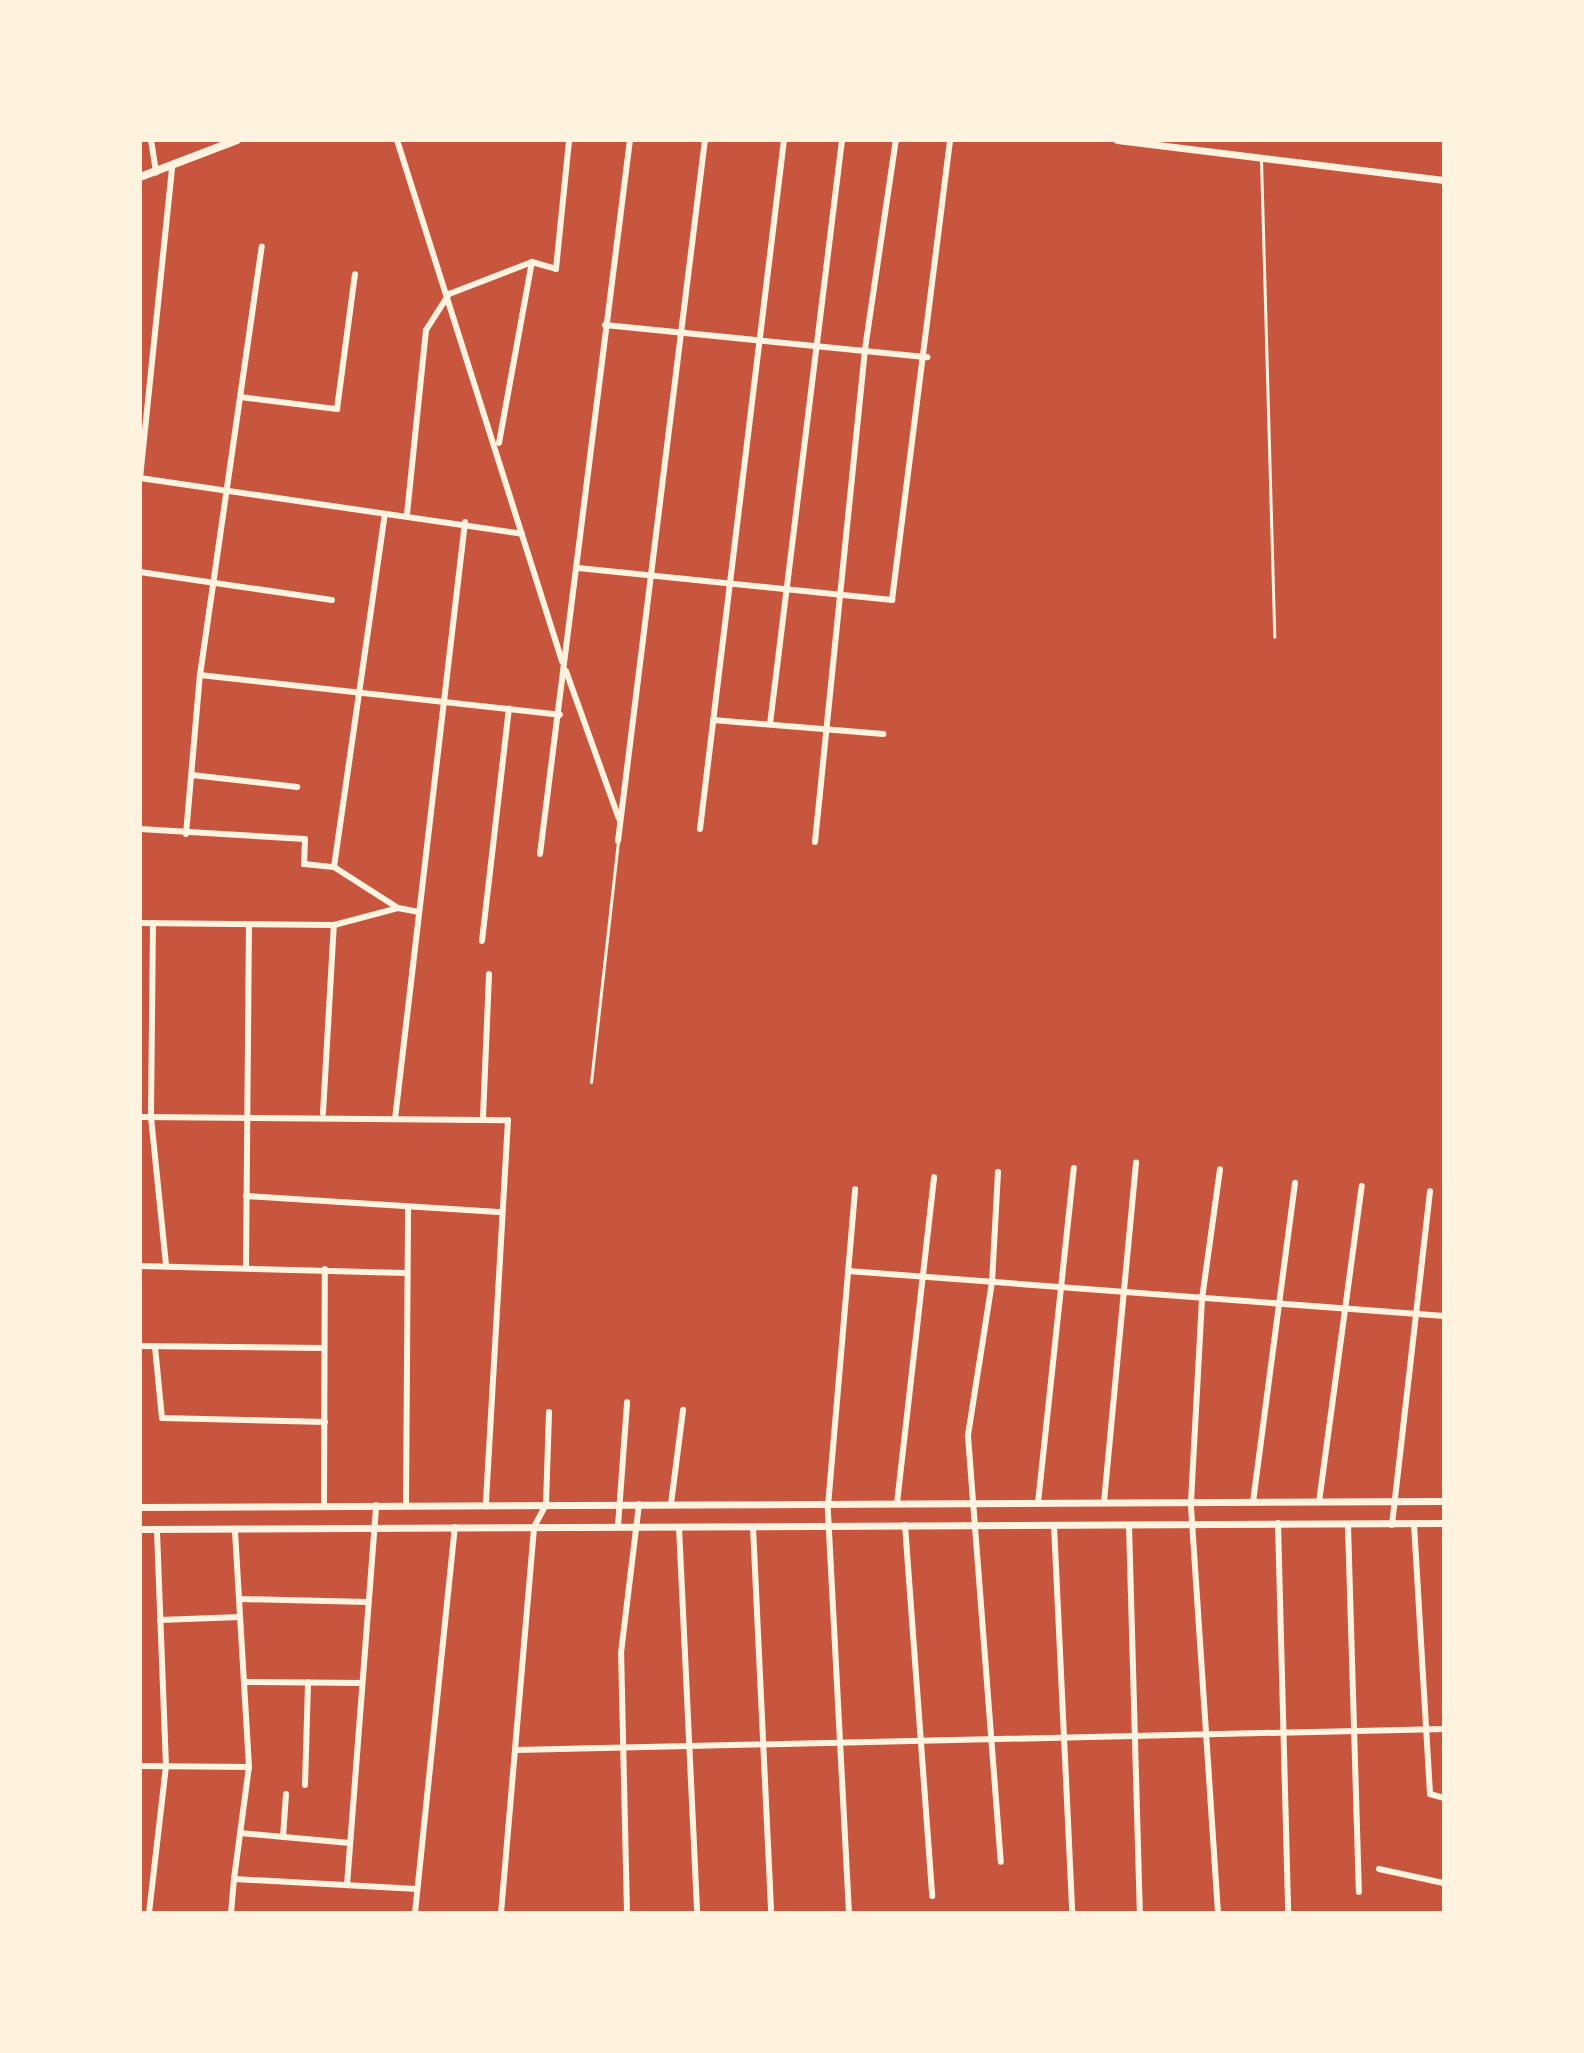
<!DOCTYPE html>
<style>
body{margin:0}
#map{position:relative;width:1584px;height:2053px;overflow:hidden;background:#c8553d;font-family:"Space Grotesk",sans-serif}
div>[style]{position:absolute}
.service>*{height:3px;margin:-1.5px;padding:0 1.5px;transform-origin:1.5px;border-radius:1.5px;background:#fff3e0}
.minor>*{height:6px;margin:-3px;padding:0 3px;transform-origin:3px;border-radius:3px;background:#fff3e0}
.tertiary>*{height:7px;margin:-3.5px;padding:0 3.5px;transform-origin:3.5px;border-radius:3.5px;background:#fff3e0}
.secondary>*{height:8px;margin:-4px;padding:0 4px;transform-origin:4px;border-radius:4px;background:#fff3e0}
span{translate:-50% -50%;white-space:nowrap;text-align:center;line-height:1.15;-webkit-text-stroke:8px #fff3e0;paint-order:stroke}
.frame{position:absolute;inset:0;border:142px solid #fff3e0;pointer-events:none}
</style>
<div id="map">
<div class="service">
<i style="left:1261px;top:160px;width:477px;rotate:88.4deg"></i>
<i style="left:591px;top:1082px;width:243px;rotate:-83.6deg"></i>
</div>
<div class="minor">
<i style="left:151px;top:140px;width:33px;rotate:81deg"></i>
<i style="left:397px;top:140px;width:547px;rotate:72.43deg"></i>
<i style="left:605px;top:325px;width:324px;rotate:5.7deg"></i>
<i style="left:240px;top:397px;width:98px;rotate:7.1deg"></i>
<i style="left:337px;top:409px;width:136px;rotate:-82.4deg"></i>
<i style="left:499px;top:443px;width:184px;rotate:-79.7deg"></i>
<i style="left:140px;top:478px;width:386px;rotate:8.3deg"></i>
<i style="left:140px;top:478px;width:313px;rotate:-84.1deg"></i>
<i style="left:407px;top:514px;width:185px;rotate:-84.1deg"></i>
<i style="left:426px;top:330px;width:43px;rotate:-57.4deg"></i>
<i style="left:449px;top:294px;width:89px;rotate:-21.1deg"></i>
<i style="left:532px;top:262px;width:25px;rotate:16deg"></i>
<i style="left:556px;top:269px;width:130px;rotate:-84.2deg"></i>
<i style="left:578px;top:568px;width:316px;rotate:5.8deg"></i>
<i style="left:892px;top:600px;width:464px;rotate:-82.8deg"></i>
<i style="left:140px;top:572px;width:194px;rotate:8.3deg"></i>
<i style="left:566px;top:671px;width:157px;rotate:70.3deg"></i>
<i style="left:200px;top:675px;width:362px;rotate:6.3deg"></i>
<i style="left:713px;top:720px;width:171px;rotate:4.7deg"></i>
<i style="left:770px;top:724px;width:588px;rotate:-82.97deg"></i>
<i style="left:192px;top:775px;width:106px;rotate:6.5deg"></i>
<i style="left:140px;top:829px;width:165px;rotate:3.5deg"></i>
<i style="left:305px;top:839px;width:25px;rotate:92deg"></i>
<i style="left:304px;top:864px;width:30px;rotate:6deg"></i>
<i style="left:334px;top:867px;width:76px;rotate:32.6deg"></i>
<i style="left:398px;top:908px;width:20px;rotate:11deg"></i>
<i style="left:700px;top:829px;width:694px;rotate:-83.05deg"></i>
<i style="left:186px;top:834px;width:160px;rotate:-85deg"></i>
<i style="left:200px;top:675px;width:433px;rotate:-81.8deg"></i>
<i style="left:618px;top:841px;width:706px;rotate:-82.93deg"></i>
<i style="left:815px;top:842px;width:496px;rotate:-84.2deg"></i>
<i style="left:865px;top:349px;width:211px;rotate:-81.6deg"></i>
<i style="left:540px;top:854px;width:720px;rotate:-82.82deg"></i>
<i style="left:334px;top:867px;width:357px;rotate:-81.8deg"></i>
<i style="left:140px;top:923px;width:194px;rotate:0.6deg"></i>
<i style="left:334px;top:925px;width:66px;rotate:-14.9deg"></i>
<i style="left:153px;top:923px;width:194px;rotate:90.6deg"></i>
<i style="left:151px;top:1117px;width:149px;rotate:84.2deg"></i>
<i style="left:482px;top:941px;width:234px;rotate:-83.4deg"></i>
<i style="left:323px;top:1113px;width:188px;rotate:-86.7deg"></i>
<i style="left:140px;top:1117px;width:368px;rotate:0.5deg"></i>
<i style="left:508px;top:1120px;width:387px;rotate:93.3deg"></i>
<i style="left:483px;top:1118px;width:144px;rotate:-87.6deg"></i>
<i style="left:395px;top:1119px;width:601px;rotate:-83.31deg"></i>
<i style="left:998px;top:1172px;width:110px;rotate:93.1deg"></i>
<i style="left:992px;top:1282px;width:156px;rotate:98.9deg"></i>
<i style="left:968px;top:1436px;width:427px;rotate:85.6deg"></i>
<i style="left:246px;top:1196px;width:253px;rotate:3.6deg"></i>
<i style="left:140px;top:1266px;width:265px;rotate:1.5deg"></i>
<i style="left:246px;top:1266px;width:341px;rotate:-89.5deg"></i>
<i style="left:848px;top:1271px;width:598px;rotate:4.32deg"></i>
<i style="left:140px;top:1346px;width:184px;rotate:0.6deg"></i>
<i style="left:155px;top:1347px;width:71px;rotate:84.4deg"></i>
<i style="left:162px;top:1418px;width:163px;rotate:1.4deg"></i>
<i style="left:1104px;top:1502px;width:341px;rotate:-84.6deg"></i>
<i style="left:1253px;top:1502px;width:322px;rotate:-82.5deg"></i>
<i style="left:1319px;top:1502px;width:319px;rotate:-82.3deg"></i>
<i style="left:897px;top:1503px;width:328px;rotate:-83.5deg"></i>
<i style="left:1038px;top:1503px;width:337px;rotate:-83.9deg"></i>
<i style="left:671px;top:1504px;width:95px;rotate:-82.7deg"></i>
<i style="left:324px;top:1505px;width:236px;rotate:-89.8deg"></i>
<i style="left:406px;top:1505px;width:297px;rotate:-89.6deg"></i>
<i style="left:1278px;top:1523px;width:390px;rotate:88.5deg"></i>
<i style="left:1414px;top:1524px;width:270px;rotate:86.6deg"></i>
<i style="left:1430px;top:1794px;width:15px;rotate:16deg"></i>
<i style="left:905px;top:1525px;width:372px;rotate:85.8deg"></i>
<i style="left:1054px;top:1525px;width:388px;rotate:87.3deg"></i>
<i style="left:1129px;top:1525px;width:388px;rotate:88.4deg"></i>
<i style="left:1348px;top:1525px;width:367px;rotate:88.3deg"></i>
<i style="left:1392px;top:1525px;width:336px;rotate:-83.5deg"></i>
<i style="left:618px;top:1526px;width:124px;rotate:-85.8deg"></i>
<i style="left:679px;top:1527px;width:386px;rotate:87.3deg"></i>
<i style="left:753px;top:1527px;width:386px;rotate:87.3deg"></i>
<i style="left:239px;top:1599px;width:129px;rotate:1.3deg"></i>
<i style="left:160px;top:1620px;width:80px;rotate:-2.1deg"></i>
<i style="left:244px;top:1682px;width:118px;rotate:0.5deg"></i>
<i style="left:516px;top:1750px;width:928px;rotate:-1.3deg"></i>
<i style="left:140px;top:1766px;width:109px;rotate:0.5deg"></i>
<i style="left:305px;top:1785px;width:103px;rotate:-88.3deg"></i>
<i style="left:240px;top:1833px;width:110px;rotate:5.2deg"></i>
<i style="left:283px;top:1837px;width:43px;rotate:-86deg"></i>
<i style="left:1379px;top:1869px;width:66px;rotate:12.2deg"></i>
<i style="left:234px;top:1879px;width:113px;rotate:-82.4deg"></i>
<i style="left:249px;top:1767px;width:239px;rotate:-93.4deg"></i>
<i style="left:347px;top:1885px;width:381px;rotate:-85.6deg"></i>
<i style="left:149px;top:1913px;width:148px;rotate:-83.4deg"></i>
<i style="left:166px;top:1766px;width:237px;rotate:-92.2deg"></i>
<i style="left:231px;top:1913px;width:34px;rotate:-85deg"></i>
<i style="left:234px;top:1879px;width:183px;rotate:3.1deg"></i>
<i style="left:415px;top:1913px;width:388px;rotate:-84.1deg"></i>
<i style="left:501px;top:1913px;width:387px;rotate:-85.1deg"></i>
<i style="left:534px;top:1527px;width:26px;rotate:-62deg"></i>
<i style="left:546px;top:1504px;width:92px;rotate:-88.1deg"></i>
<i style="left:627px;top:1913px;width:260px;rotate:-91.3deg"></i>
<i style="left:621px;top:1653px;width:150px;rotate:-83.1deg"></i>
<i style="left:849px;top:1913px;width:408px;rotate:-93deg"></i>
<i style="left:828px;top:1506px;width:318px;rotate:-85.1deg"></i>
<i style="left:1218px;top:1913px;width:412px;rotate:-93.8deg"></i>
<i style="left:1191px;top:1502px;width:203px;rotate:-86.9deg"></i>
<i style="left:1202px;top:1299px;width:131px;rotate:-82.1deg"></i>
</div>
<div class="tertiary">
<i style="left:1117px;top:140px;width:329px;rotate:7deg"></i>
<i style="left:140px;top:1507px;width:1304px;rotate:-0.26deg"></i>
<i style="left:140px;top:1529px;width:1304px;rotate:-0.26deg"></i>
</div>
<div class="secondary">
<i style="left:140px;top:177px;width:104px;rotate:-20.9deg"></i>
</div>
<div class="frame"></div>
</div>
